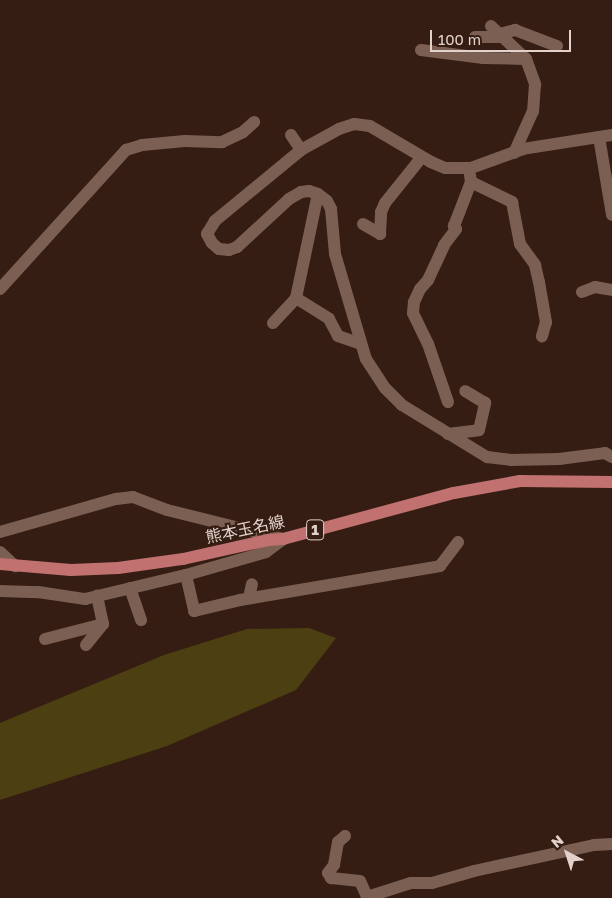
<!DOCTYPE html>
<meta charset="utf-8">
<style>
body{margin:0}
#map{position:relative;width:612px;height:898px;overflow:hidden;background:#351d13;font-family:"Golos Text","Noto Sans JP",sans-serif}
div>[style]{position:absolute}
.green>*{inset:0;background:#4c4012}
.minor>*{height:12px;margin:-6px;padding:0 6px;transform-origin:6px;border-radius:6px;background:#7b5f53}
.major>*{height:12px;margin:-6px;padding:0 6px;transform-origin:6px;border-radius:6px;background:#c1716f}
span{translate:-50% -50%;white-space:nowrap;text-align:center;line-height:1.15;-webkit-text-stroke:4.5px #351d13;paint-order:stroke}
.shield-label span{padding:1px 4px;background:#351d13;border:1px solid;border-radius:4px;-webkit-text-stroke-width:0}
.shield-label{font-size:15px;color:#e2d2cb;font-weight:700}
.street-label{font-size:16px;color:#e2d2cb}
.north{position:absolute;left:542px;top:828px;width:50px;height:50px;-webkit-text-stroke:4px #351d13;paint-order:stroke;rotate:320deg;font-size:14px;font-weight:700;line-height:20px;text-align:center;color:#e2d2cb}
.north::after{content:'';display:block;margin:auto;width:18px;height:22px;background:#e2d2cb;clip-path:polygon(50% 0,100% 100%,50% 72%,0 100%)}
.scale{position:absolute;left:430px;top:30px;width:141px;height:22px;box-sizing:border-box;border:2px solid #e2d2cb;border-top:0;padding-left:6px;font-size:15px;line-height:18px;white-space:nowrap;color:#e2d2cb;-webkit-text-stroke:4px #351d13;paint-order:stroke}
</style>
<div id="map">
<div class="green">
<i style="clip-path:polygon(309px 628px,336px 638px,296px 690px,167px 746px,0 800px,0 723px,164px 655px,247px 629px)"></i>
</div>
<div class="minor">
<i style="left:491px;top:26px;width:48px;rotate:43.3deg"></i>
<i style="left:526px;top:59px;width:27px;rotate:70deg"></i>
<i style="left:535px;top:84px;width:27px;rotate:94deg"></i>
<i style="left:533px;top:111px;width:46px;rotate:114.3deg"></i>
<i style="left:500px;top:34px;width:16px;rotate:-15deg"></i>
<i style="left:515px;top:30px;width:45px;rotate:20.9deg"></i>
<i style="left:475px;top:37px;width:28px"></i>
<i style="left:421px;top:50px;width:63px;rotate:7.4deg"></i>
<i style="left:483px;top:58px;width:43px;rotate:1.3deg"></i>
<i style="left:291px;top:135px;width:18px;rotate:56deg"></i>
<i style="left:612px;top:135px;width:90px;rotate:171.1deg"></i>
<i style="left:523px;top:149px;width:55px;rotate:159.9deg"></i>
<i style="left:471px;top:168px;width:26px;rotate:180deg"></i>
<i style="left:445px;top:168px;width:15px;rotate:-157deg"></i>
<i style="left:431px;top:162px;width:71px;rotate:-149.5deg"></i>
<i style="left:370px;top:126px;width:16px;rotate:-173deg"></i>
<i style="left:354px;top:124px;width:16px;rotate:162deg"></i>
<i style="left:339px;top:129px;width:43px;rotate:151.1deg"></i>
<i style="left:301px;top:150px;width:112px;rotate:140.5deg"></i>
<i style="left:215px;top:221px;width:15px;rotate:122deg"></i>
<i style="left:207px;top:234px;width:10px;rotate:61deg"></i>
<i style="left:212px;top:243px;width:9px;rotate:41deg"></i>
<i style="left:219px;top:249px;width:10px;rotate:6deg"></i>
<i style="left:229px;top:250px;width:9px;rotate:-21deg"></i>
<i style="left:237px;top:247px;width:71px;rotate:-42.7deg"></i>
<i style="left:289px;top:199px;width:14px;rotate:-30deg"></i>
<i style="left:301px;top:192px;width:8px;rotate:-7deg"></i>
<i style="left:309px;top:191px;width:9px;rotate:18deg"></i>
<i style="left:318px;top:194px;width:11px;rotate:38deg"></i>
<i style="left:327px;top:201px;width:9px;rotate:63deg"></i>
<i style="left:331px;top:209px;width:45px;rotate:84.9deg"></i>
<i style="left:335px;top:254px;width:109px;rotate:73.6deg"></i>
<i style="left:366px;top:359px;width:35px;rotate:57deg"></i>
<i style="left:385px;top:388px;width:24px;rotate:45deg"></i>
<i style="left:402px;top:405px;width:100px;rotate:31.5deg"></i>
<i style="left:487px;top:457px;width:24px;rotate:7deg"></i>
<i style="left:511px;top:460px;width:48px;rotate:-1.2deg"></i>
<i style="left:559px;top:459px;width:46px;rotate:-7.4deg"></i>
<i style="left:605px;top:453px;width:8px;rotate:30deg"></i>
<i style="left:599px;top:137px;width:79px;rotate:80.5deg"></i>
<i style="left:470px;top:175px;width:7px;rotate:82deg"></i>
<i style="left:471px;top:182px;width:46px;rotate:26deg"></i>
<i style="left:512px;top:202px;width:43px;rotate:79.2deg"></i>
<i style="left:520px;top:244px;width:26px;rotate:54deg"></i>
<i style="left:535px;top:265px;width:17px;rotate:77deg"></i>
<i style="left:539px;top:282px;width:41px;rotate:80.1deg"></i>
<i style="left:546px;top:322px;width:15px;rotate:106deg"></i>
<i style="left:363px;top:224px;width:20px;rotate:30deg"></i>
<i style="left:380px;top:234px;width:22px;rotate:-87deg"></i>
<i style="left:381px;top:212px;width:10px;rotate:-66deg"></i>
<i style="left:385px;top:203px;width:58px;rotate:-51.3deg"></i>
<i style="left:0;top:289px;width:188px;rotate:-47.8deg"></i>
<i style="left:126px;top:150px;width:17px;rotate:-17deg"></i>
<i style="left:142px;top:145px;width:43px;rotate:-5.3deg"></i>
<i style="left:185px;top:141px;width:37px;rotate:2deg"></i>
<i style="left:222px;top:142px;width:23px;rotate:-25deg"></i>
<i style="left:243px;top:132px;width:15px;rotate:-42deg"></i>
<i style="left:582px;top:292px;width:14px;rotate:-21deg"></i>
<i style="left:595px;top:287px;width:17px;rotate:10deg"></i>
<i style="left:296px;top:298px;width:39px;rotate:32deg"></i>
<i style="left:329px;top:319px;width:19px;rotate:62deg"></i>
<i style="left:338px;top:336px;width:24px;rotate:19deg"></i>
<i style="left:273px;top:323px;width:34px;rotate:-47deg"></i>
<i style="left:296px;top:298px;width:106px;rotate:-78.1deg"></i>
<i style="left:448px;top:402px;width:61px;rotate:-109deg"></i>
<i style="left:428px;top:344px;width:34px;rotate:-116deg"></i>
<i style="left:413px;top:313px;width:11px;rotate:-85deg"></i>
<i style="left:414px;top:302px;width:14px;rotate:-65deg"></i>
<i style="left:420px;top:289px;width:12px;rotate:-48deg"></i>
<i style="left:428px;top:280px;width:38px;rotate:-65deg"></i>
<i style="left:444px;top:245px;width:20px;rotate:-53deg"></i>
<i style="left:456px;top:229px;width:4px;rotate:-124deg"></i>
<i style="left:454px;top:226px;width:47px;rotate:-68.9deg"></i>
<i style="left:448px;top:434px;width:31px;rotate:-7deg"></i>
<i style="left:479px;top:430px;width:28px;rotate:-77deg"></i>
<i style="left:485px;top:403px;width:23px;rotate:-149deg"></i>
<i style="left:0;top:532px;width:121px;rotate:-15.9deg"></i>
<i style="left:116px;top:499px;width:17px;rotate:-7deg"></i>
<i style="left:133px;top:497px;width:36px;rotate:21deg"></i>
<i style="left:167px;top:510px;width:120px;rotate:14deg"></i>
<i style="left:0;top:552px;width:21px;rotate:43deg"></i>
<i style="left:186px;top:575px;width:37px;rotate:77deg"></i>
<i style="left:194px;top:611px;width:47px;rotate:-13.4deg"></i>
<i style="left:240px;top:600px;width:203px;rotate:-9.6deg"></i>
<i style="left:440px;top:566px;width:30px;rotate:-53deg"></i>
<i style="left:130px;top:588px;width:34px;rotate:71deg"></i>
<i style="left:0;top:591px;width:38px;rotate:2deg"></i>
<i style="left:38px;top:592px;width:48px;rotate:8.5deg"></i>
<i style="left:85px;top:599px;width:104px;rotate:-13.4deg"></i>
<i style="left:186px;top:575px;width:83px;rotate:-16deg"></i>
<i style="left:266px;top:552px;width:21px;rotate:-37deg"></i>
<i style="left:249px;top:598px;width:14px;rotate:-78deg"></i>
<i style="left:45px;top:639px;width:60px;rotate:-14.5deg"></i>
<i style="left:86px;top:645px;width:27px;rotate:-51deg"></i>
<i style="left:103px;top:624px;width:29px;rotate:-102deg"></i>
<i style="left:345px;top:836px;width:9px;rotate:139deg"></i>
<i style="left:338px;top:842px;width:23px;rotate:100deg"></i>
<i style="left:334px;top:865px;width:10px;rotate:127deg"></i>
<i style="left:328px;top:873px;width:6px;rotate:59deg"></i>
<i style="left:331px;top:878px;width:29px;rotate:6deg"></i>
<i style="left:360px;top:881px;width:17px;rotate:66deg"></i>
<i style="left:367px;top:897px;width:46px;rotate:-17.7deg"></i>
<i style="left:411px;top:883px;width:21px"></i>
<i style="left:432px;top:883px;width:44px;rotate:-15.9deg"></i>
<i style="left:474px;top:871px;width:123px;rotate:-12.2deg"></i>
<i style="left:594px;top:845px;width:18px;rotate:-3deg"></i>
</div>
<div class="major">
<i style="left:0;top:564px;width:71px;rotate:4.8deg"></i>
<i style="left:71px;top:570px;width:47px;rotate:-2.4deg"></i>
<i style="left:118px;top:568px;width:66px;rotate:-7.9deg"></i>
<i style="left:183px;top:559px;width:87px;rotate:-12.6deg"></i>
<i style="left:268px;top:540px;width:15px;rotate:-4deg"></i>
<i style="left:283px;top:539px;width:177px;rotate:-15.1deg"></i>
<i style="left:454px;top:493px;width:67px;rotate:-10.3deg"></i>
<i style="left:520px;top:481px;width:92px;rotate:0.6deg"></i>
</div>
<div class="shield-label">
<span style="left:315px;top:530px">1</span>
</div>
<div class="street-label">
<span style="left:245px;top:529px;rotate:-12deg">熊本玉名線</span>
</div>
<div class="north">N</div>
<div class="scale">100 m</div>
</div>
